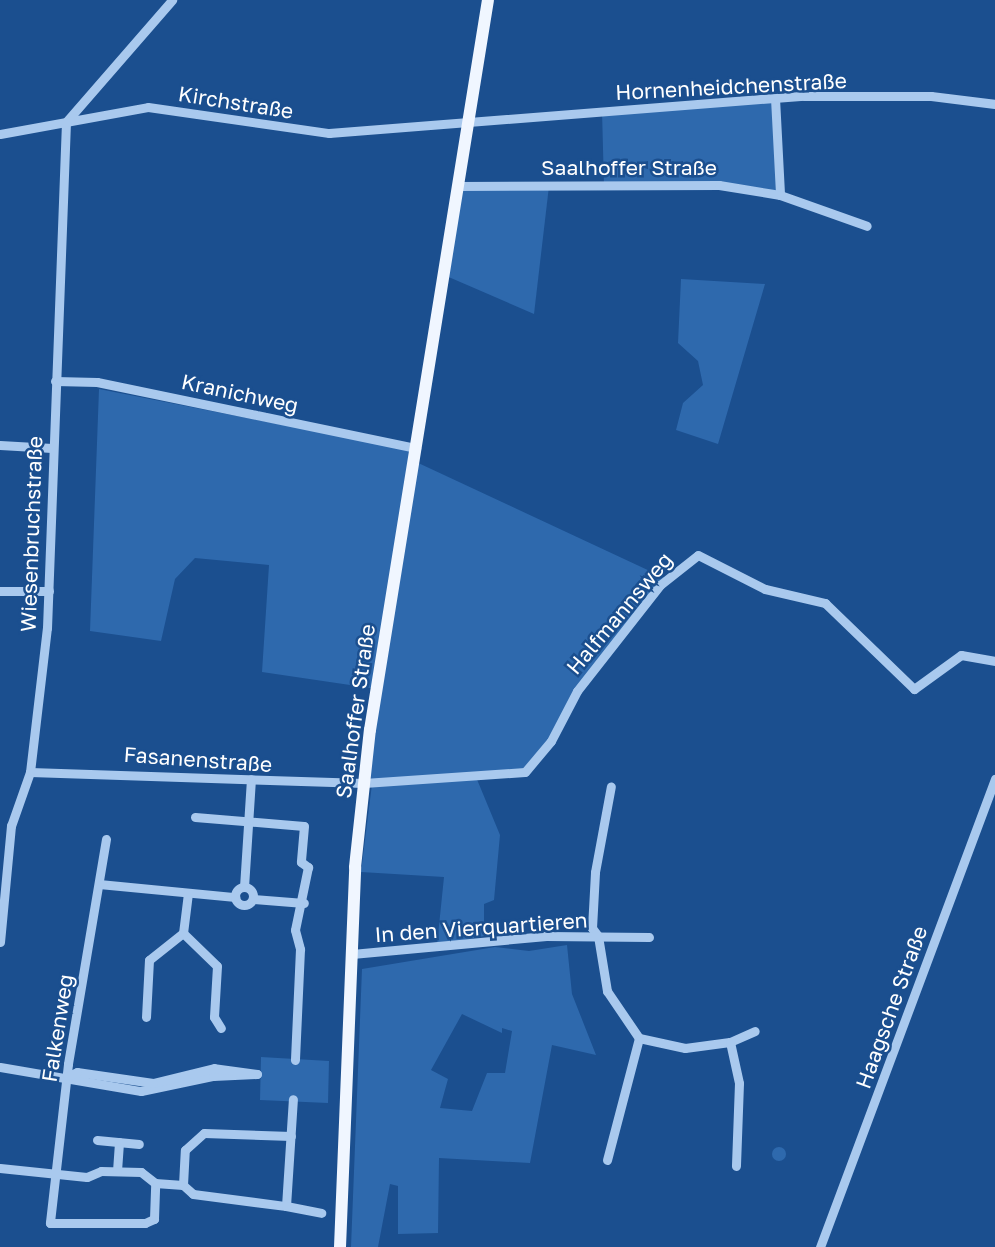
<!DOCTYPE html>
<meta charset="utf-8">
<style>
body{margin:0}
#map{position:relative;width:995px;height:1247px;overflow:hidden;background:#1b4f8f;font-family:"Golos Text",sans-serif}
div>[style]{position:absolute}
.green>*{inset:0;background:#2e69ad}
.round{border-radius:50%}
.minor>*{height:9px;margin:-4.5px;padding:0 4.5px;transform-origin:4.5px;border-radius:4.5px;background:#a9c9ee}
.minor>.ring{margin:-4.5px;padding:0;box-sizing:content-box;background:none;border:9px solid #a9c9ee;border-radius:50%}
.major>*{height:12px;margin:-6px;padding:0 6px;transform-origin:6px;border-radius:6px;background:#f0f6ff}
span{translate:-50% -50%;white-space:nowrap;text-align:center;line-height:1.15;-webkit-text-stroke:5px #1b4f8f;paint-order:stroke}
.street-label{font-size:21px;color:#fff}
</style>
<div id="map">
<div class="green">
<i style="clip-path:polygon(775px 98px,780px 195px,719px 185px,604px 186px,602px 111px)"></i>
<i style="clip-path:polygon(458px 186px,549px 186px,534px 314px,444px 275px)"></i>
<i style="clip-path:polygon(681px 279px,765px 284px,718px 444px,676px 430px,683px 403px,703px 385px,698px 361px,678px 343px)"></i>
<i style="clip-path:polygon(99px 389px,416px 451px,414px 461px,667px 579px,576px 693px,551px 740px,523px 774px,476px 777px,500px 835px,494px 900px,484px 904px,484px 936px,437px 945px,444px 877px,361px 872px,372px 784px,364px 783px,377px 689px,262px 672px,269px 565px,195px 558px,175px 579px,161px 641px,90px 631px)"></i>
<i style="clip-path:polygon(evenodd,567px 945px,572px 994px,596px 1055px,552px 1045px,530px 1163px,439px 1158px,438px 1233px,398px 1234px,398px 1186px,390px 1184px,378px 1247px,351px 1247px,362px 969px,495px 947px,529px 951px,567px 945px,462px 1014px,502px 1033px,502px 1028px,512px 1031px,505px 1073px,487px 1073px,472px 1111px,440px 1108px,448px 1079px,431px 1070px,462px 1014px)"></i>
<i style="clip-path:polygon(261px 1057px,329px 1061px,328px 1103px,260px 1100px)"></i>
<i class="round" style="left:772px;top:1147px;width:14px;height:14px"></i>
</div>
<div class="minor">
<i style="left:775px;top:98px;width:97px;rotate:87deg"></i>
<i style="left:0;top:134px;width:150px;rotate:-10.3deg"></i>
<i style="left:148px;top:107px;width:183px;rotate:8.2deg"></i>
<i style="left:329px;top:133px;width:476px;rotate:-4.5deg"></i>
<i style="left:804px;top:96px;width:127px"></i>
<i style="left:931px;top:96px;width:64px;rotate:7.1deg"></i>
<i style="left:458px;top:186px;width:261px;rotate:-0.2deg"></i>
<i style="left:719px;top:185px;width:62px;rotate:9.3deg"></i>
<i style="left:780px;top:195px;width:92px;rotate:19.6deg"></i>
<i style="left:55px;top:381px;width:42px;rotate:1.4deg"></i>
<i style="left:97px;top:382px;width:326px;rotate:11.7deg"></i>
<i style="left:0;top:445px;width:52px;rotate:3.3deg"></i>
<i style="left:0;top:591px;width:49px"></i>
<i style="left:30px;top:772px;width:334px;rotate:1.9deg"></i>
<i style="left:364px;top:783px;width:161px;rotate:-3.9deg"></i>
<i style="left:525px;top:772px;width:40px;rotate:-50deg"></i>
<i style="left:551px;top:741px;width:56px;rotate:-62.5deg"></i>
<i style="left:577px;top:691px;width:135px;rotate:-51.9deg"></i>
<i style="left:660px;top:585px;width:48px;rotate:-38.3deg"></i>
<i style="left:698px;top:555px;width:75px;rotate:26.9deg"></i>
<i style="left:765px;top:589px;width:62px;rotate:13.1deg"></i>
<i style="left:825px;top:603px;width:124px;rotate:44deg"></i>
<i style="left:914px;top:689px;width:58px;rotate:-35.9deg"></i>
<i style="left:961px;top:655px;width:35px;rotate:10deg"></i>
<i style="left:195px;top:817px;width:109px;rotate:4.7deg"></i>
<i style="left:304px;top:826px;width:36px;rotate:95deg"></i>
<i style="left:301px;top:862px;width:9px;rotate:36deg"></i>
<i style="left:308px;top:867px;width:64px;rotate:101.7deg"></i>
<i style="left:295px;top:930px;width:20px;rotate:75deg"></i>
<i style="left:300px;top:949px;width:111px;rotate:92.6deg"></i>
<i style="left:106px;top:839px;width:228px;rotate:99.6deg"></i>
<i style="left:68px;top:1064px;width:160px;rotate:96.5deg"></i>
<i style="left:50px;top:1223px;width:95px"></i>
<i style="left:145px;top:1223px;width:10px;rotate:-24deg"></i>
<i style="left:154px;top:1219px;width:36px;rotate:-88deg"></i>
<i style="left:99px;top:884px;width:137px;rotate:5.5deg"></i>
<i class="ring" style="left:235px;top:887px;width:9px;height:9px"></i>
<i style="left:244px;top:887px;width:108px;rotate:-86.3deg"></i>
<i style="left:188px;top:893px;width:40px;rotate:97.1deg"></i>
<i style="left:183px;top:933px;width:47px;rotate:44.1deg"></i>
<i style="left:217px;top:966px;width:51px;rotate:93.4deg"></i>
<i style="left:214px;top:1017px;width:13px;rotate:58deg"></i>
<i style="left:253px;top:899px;width:51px;rotate:4.5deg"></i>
<i style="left:598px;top:936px;width:56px;rotate:80.7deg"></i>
<i style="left:607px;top:991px;width:57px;rotate:55.8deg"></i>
<i style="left:639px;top:1038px;width:47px;rotate:12.3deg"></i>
<i style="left:685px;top:1048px;width:45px;rotate:-7.6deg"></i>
<i style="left:730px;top:1042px;width:27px;rotate:-24deg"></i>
<i style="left:598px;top:936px;width:10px;rotate:-127deg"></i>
<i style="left:592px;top:928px;width:56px;rotate:-86.9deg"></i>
<i style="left:595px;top:872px;width:87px;rotate:-79.5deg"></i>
<i style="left:0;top:942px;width:117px;rotate:-84.6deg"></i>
<i style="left:11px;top:826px;width:57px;rotate:-70.6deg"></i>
<i style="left:30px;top:772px;width:145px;rotate:-83.3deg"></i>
<i style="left:47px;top:628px;width:506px;rotate:-87.85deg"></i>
<i style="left:66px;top:122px;width:162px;rotate:-49deg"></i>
<i style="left:352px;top:954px;width:195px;rotate:-5.3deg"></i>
<i style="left:546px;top:936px;width:103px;rotate:0.6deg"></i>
<i style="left:146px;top:1017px;width:57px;rotate:-87deg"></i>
<i style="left:149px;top:960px;width:43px;rotate:-38.5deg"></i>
<i style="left:730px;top:1042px;width:42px;rotate:77.6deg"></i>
<i style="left:739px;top:1083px;width:83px;rotate:92.1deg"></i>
<i style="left:0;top:1067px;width:143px;rotate:9.7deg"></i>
<i style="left:141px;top:1091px;width:74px;rotate:-11.8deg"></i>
<i style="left:213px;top:1076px;width:44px;rotate:-2.6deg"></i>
<i style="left:257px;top:1074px;width:43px;rotate:-172.1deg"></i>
<i style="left:214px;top:1068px;width:63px;rotate:166.2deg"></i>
<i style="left:153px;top:1083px;width:77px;rotate:-171.8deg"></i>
<i style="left:77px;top:1072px;width:10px;rotate:156deg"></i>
<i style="left:97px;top:1140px;width:42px;rotate:5.4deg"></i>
<i style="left:607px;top:1160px;width:126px;rotate:-75.3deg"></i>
<i style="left:0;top:1168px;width:87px;rotate:5.9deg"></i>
<i style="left:87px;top:1177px;width:15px;rotate:-23deg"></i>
<i style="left:101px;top:1171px;width:40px;rotate:1.4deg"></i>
<i style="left:141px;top:1172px;width:18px;rotate:38deg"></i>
<i style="left:155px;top:1183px;width:28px;rotate:4deg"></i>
<i style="left:183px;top:1185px;width:13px;rotate:42deg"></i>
<i style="left:193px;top:1194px;width:94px;rotate:7.4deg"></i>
<i style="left:286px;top:1206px;width:107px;rotate:-86.3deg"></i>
<i style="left:117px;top:1171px;width:29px;rotate:-86deg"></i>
<i style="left:183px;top:1185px;width:35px;rotate:-87deg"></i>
<i style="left:185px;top:1150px;width:25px;rotate:-42deg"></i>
<i style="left:204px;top:1133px;width:87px;rotate:2deg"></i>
<i style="left:286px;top:1206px;width:36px;rotate:11deg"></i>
<i style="left:820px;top:1247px;width:500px;rotate:-69.5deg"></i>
</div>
<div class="major">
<i style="left:340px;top:1247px;width:380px;rotate:-87.7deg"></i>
<i style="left:355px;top:867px;width:138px;rotate:-83.8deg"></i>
<i style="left:370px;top:730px;width:739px;rotate:-80.82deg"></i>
</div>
<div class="street-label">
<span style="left:731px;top:86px;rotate:-3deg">Hornenheidchenstraße</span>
<span style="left:236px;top:102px;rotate:9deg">Kirchstraße</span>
<span style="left:629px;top:167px">Saalhoffer Straße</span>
<span style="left:240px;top:393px;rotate:12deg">Kranichweg</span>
<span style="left:31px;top:534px;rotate:-88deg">Wiesenbruchstraße</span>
<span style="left:619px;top:613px;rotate:-50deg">Halfmannsweg</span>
<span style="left:355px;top:711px;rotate:-82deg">Saalhoffer Straße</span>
<span style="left:198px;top:759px;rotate:4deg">Fasanenstraße</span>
<span style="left:481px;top:927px;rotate:-4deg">In den Vierquartieren</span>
<span style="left:891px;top:1007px;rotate:-70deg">Haagsche Straße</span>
<span style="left:57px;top:1028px;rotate:-81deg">Falkenweg</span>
</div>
</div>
